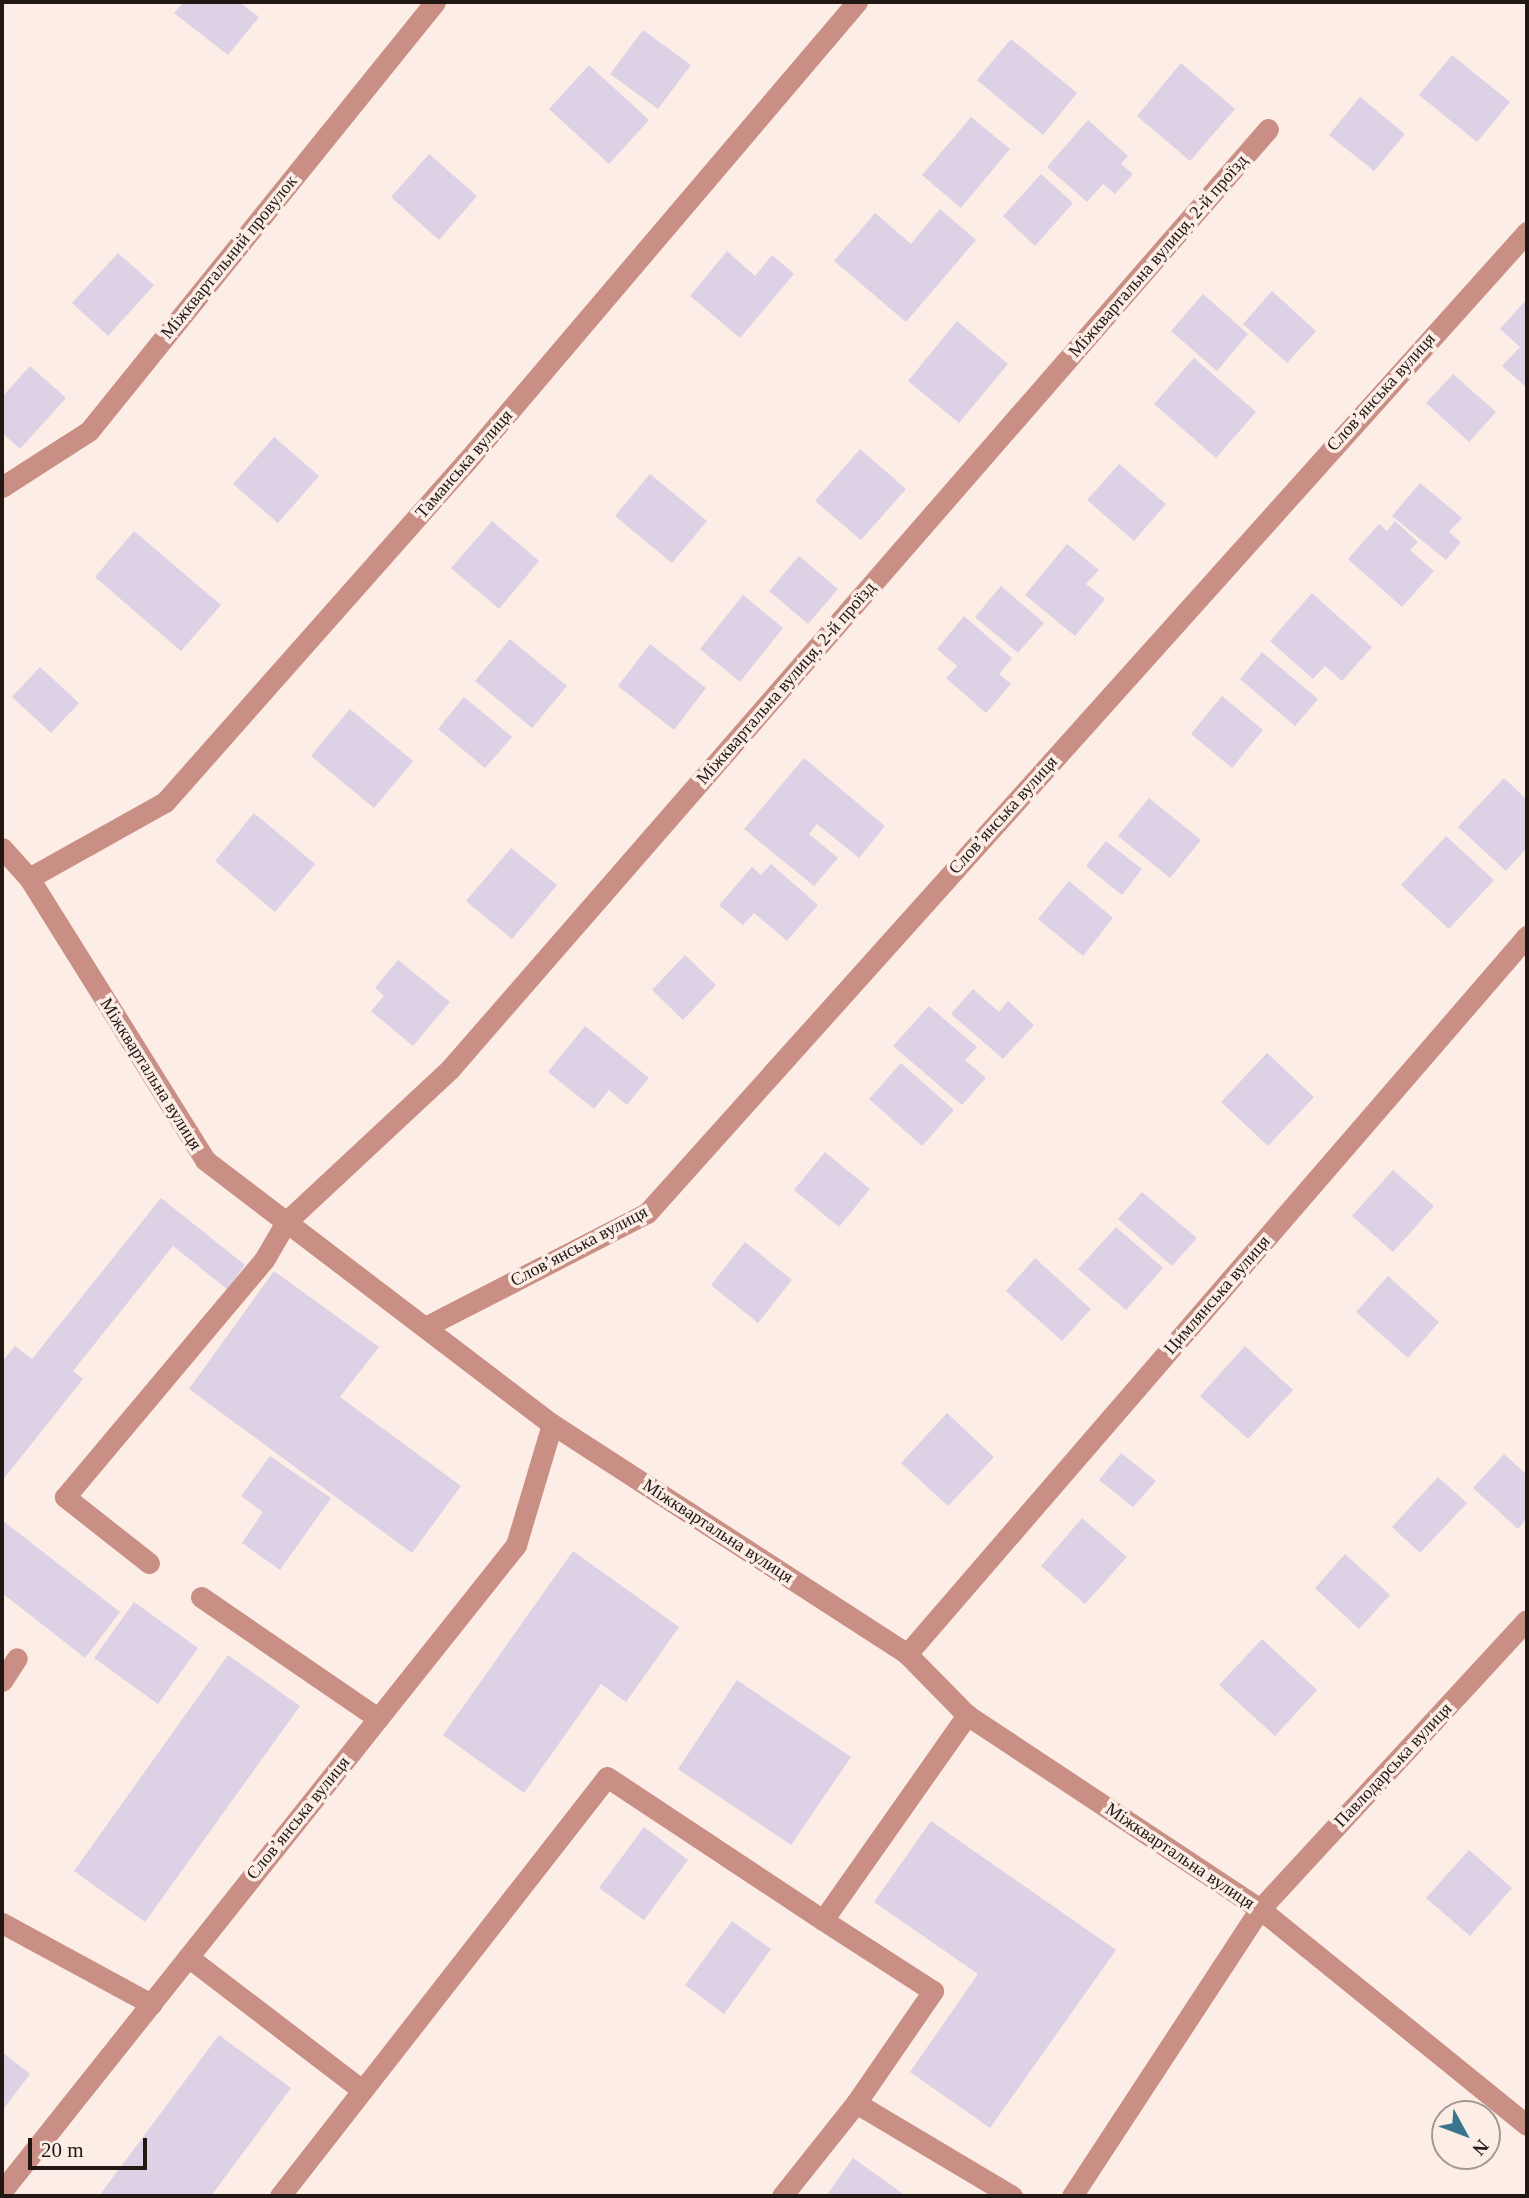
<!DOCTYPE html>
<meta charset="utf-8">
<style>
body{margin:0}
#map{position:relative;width:1529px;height:2198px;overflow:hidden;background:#fcede6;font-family:"Times New Roman",serif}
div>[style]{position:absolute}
.building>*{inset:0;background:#ddd1e5}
.lane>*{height:21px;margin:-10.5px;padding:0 10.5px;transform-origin:10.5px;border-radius:10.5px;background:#c98f84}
.street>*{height:21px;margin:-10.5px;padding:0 10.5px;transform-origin:10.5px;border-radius:10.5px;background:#c98f84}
span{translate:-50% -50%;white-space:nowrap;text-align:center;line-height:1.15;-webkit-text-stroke:7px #fcede6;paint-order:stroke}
.street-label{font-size:18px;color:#211814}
.frame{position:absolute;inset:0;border:4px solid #211814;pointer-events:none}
.north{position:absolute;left:1431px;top:2100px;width:70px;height:70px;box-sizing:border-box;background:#fcede6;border:2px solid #a49892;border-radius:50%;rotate:131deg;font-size:19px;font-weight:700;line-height:28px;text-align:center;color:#211814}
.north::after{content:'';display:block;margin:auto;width:24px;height:32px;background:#39758d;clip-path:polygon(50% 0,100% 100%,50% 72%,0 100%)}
.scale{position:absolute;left:28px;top:2138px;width:119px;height:32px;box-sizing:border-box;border:4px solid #211814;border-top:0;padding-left:9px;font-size:21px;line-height:24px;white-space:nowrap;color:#211814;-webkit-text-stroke:5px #fcede6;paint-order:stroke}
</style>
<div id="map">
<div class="building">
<i style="clip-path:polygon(184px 2px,239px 2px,259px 17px,228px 55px,174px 13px)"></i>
<i style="clip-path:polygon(643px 30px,691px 65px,658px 109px,610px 74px)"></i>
<i style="clip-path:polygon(1011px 39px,1077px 93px,1043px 135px,977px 80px)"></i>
<i style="clip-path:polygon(1452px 55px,1510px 102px,1477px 142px,1419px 95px)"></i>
<i style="clip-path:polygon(1181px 63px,1235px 109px,1190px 161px,1137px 116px)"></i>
<i style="clip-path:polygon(589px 65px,649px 120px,609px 164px,549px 109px)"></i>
<i style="clip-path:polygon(1360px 97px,1405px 134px,1374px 171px,1329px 135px)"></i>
<i style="clip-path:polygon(971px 117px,1010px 149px,961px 208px,922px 175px)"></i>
<i style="clip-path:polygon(1088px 120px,1128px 156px,1121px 164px,1133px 174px,1115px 194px,1103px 184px,1087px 202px,1047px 167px)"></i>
<i style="clip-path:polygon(429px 154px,477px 196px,439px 240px,391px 197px)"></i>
<i style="clip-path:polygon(1041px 174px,1073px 203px,1035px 246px,1003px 216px)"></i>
<i style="clip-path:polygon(940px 209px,976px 240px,906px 322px,834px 261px,875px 213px,911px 244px)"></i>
<i style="clip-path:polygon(727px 251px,755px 276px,772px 255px,794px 274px,740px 338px,690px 296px)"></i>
<i style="clip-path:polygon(118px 253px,154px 285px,108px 336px,72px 303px)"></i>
<i style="clip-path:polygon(1272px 291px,1316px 331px,1287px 363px,1243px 324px)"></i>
<i style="clip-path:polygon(1203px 294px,1248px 334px,1217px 371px,1171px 331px)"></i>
<i style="clip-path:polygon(1527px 299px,1527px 388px,1502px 366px,1520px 347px,1500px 329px)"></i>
<i style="clip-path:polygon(957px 321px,1008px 364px,959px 423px,908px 381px)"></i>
<i style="clip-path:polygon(1194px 358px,1256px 412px,1216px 458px,1154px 404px)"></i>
<i style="clip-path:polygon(30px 366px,66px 398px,20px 449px,2px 433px,2px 397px)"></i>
<i style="clip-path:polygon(1453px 374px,1496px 412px,1469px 442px,1426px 403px)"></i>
<i style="clip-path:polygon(274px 437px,319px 476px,278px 523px,233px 484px)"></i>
<i style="clip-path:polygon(860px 449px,906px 489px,861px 540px,815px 501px)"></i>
<i style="clip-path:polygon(1119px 464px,1166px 504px,1134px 541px,1087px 500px)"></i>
<i style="clip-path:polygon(650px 474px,707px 521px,672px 563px,615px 516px)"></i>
<i style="clip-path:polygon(1420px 483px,1462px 518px,1449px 532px,1461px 542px,1446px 560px,1392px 516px)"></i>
<i style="clip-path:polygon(492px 521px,539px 561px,499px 609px,451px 568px)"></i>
<i style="clip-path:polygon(1395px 521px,1418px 542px,1410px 550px,1434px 571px,1402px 607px,1348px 559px,1379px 524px,1387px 531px)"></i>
<i style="clip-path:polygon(134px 531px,221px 605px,181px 651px,95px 577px)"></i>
<i style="clip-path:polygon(1067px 544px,1099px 570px,1086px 584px,1105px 599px,1075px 636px,1025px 595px)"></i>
<i style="clip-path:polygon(799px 556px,838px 589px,808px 624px,769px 591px)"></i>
<i style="clip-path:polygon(1001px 586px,1044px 623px,1018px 653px,975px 617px)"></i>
<i style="clip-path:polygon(1312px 593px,1372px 647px,1342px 681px,1325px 666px,1313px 679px,1270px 641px)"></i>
<i style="clip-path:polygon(743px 595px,783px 628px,740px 682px,700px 649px)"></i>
<i style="clip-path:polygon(964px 616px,1012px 658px,999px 674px,1011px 684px,986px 713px,946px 678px,957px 666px,937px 649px)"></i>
<i style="clip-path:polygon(510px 639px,567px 686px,532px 728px,475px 681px)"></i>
<i style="clip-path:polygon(650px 644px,706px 688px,674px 730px,618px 686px)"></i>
<i style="clip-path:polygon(1262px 652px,1318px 699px,1295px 726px,1240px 679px)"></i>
<i style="clip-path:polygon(40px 667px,79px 703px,51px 733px,12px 697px)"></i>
<i style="clip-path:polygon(1222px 696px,1263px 730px,1232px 768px,1191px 734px)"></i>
<i style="clip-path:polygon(464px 697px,512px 737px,485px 768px,438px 729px)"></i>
<i style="clip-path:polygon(350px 709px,413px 761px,374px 808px,311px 756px)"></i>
<i style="clip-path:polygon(804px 758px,885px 826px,859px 858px,817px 824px,809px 834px,838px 858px,814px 886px,744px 829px)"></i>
<i style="clip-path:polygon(1504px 778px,1527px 800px,1527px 848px,1506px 871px,1458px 827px)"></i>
<i style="clip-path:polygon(1149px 798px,1201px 840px,1170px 878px,1118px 836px)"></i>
<i style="clip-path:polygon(254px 813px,315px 864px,275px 912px,215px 861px)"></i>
<i style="clip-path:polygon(1446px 836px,1494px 880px,1449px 929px,1401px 885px)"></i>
<i style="clip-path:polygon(1106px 841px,1142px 869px,1122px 895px,1086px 866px)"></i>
<i style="clip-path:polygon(511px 848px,557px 885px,512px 939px,466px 901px)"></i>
<i style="clip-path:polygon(771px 864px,818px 905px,787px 941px,754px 913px,743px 925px,719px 905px,752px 867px,761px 875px)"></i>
<i style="clip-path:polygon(1069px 881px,1113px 918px,1083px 956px,1038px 919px)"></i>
<i style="clip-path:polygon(685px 955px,716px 985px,683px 1020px,652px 990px)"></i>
<i style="clip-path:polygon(398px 960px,450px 1002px,413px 1046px,371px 1011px,384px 996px,375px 988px)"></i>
<i style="clip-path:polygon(973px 989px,999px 1012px,1008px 1001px,1034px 1025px,1003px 1059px,951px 1014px)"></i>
<i style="clip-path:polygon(929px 1006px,977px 1047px,965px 1060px,986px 1078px,962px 1105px,893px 1046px)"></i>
<i style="clip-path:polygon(585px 1026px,649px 1078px,627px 1105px,609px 1090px,594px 1109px,548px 1072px)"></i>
<i style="clip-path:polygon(1267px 1053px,1314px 1097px,1268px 1146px,1221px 1102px)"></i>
<i style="clip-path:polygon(901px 1063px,954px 1110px,922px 1146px,869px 1099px)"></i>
<i style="clip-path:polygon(825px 1152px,870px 1189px,839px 1227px,794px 1190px)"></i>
<i style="clip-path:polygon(1393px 1170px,1434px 1206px,1393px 1252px,1352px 1216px)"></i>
<i style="clip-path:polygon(1142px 1192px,1197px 1238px,1172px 1266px,1118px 1219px)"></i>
<i style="clip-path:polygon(161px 1198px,245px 1265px,227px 1289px,173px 1246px,73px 1371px,83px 1379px,2px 1481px,2px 1362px,15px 1346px,32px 1359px)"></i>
<i style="clip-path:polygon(1116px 1227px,1163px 1268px,1126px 1310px,1078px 1269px)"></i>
<i style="clip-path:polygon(745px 1242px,792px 1280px,758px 1323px,711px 1285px)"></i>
<i style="clip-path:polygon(1035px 1258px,1091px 1309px,1062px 1341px,1006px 1291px)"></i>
<i style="clip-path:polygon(274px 1271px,379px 1347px,340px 1397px,461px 1486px,412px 1553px,189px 1389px)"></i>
<i style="clip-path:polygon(1388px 1276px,1439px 1322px,1408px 1358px,1356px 1312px)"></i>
<i style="clip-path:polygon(1245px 1346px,1293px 1390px,1248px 1439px,1200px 1396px)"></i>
<i style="clip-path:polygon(947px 1413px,994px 1457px,948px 1506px,901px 1463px)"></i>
<i style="clip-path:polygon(1121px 1453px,1156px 1481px,1133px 1507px,1099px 1480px)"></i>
<i style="clip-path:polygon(1504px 1454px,1527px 1475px,1527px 1518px,1518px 1529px,1473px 1488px)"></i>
<i style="clip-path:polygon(270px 1456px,331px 1498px,280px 1570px,242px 1543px,263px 1512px,241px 1496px)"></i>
<i style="clip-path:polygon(1438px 1477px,1467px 1503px,1420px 1553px,1392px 1527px)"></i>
<i style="clip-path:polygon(1082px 1518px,1127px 1557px,1085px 1604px,1041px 1566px)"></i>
<i style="clip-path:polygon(2px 1520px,120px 1612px,85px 1658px,2px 1593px)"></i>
<i style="clip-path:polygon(573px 1551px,679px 1627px,626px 1702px,601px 1684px,524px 1793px,443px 1735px)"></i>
<i style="clip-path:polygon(1345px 1554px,1390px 1595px,1359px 1629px,1315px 1588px)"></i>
<i style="clip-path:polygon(134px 1602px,198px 1648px,158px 1704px,94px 1658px)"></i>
<i style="clip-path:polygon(1262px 1639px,1317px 1690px,1275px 1736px,1219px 1685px)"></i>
<i style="clip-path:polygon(228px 1655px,300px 1706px,145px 1922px,74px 1871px)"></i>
<i style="clip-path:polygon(737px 1680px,851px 1757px,791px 1845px,678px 1769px)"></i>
<i style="clip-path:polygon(931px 1821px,1116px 1950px,990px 2128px,910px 2072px,978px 1974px,874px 1902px)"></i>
<i style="clip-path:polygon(644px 1827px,688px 1860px,644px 1920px,599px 1888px)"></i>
<i style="clip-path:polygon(1469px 1850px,1512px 1888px,1470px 1936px,1426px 1898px)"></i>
<i style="clip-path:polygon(732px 1921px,771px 1949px,724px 2014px,685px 1985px)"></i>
<i style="clip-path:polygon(219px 2035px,291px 2088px,211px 2196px,99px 2196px)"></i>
<i style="clip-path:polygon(2px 2052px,30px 2074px,2px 2111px)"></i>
<i style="clip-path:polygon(853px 2158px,906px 2196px,826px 2196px)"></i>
</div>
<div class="lane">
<i style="left:149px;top:1563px;width:107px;rotate:-141.8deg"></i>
<i style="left:65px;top:1497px;width:309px;rotate:-50deg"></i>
<i style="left:264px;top:1260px;width:44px;rotate:-59.9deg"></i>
<i style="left:201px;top:1597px;width:214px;rotate:34.4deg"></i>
<i style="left:2px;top:1681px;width:27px;rotate:-57deg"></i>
<i style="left:2px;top:1923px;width:170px;rotate:28.5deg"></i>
<i style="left:188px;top:1957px;width:219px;rotate:37.4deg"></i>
<i style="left:856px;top:2103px;width:136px;rotate:-55.5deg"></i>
<i style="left:933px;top:1991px;width:131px;rotate:-147.2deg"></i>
<i style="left:823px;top:1920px;width:251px;rotate:-54.9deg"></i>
<i style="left:280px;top:2196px;width:531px;rotate:-52.03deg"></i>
<i style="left:607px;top:1777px;width:259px;rotate:33.5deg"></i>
<i style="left:782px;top:2196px;width:119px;rotate:-51.5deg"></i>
<i style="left:856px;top:2103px;width:182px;rotate:30.8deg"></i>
<i style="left:1072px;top:2196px;width:343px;rotate:-56.8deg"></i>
</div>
<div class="street">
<i style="left:2px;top:487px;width:103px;rotate:-32.8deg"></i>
<i style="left:89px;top:431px;width:551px;rotate:-51.11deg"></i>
<i style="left:2px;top:848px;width:40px;rotate:48deg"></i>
<i style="left:29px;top:878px;width:332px;rotate:58deg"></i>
<i style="left:205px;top:1160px;width:436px;rotate:37.3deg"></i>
<i style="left:552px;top:1424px;width:423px;rotate:32.9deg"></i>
<i style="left:907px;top:1654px;width:86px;rotate:45.5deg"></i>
<i style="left:967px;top:1715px;width:351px;rotate:33.5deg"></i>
<i style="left:1260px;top:1909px;width:343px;rotate:39deg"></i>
<i style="left:29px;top:878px;width:156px;rotate:-29.2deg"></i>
<i style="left:165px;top:802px;width:454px;rotate:-48.5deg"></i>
<i style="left:466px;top:462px;width:604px;rotate:-49.64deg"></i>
<i style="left:286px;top:1222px;width:224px;rotate:-43deg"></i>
<i style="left:450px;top:1069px;width:1246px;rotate:-48.97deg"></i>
<i style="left:425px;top:1327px;width:250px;rotate:-27.2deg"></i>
<i style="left:647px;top:1213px;width:1318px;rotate:-48.11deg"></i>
<i style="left:907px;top:1654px;width:949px;rotate:-49.19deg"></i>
<i style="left:1260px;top:1909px;width:393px;rotate:-47.3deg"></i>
<i style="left:2px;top:2191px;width:826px;rotate:-51.49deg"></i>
<i style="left:516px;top:1545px;width:126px;rotate:-73.4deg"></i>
</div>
<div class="street-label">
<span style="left:1158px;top:256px;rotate:-49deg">Міжквартальна вулиця, 2-й проїзд</span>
<span style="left:229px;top:257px;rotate:-51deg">Міжквартальний провулок</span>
<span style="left:1381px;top:392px;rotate:-48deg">Слов’янська вулиця</span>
<span style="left:464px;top:464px;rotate:-49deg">Таманська вулиця</span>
<span style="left:786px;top:683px;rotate:-49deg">Міжквартальна вулиця, 2-й проїзд</span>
<span style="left:1003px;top:815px;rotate:-48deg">Слов’янська вулиця</span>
<span style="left:151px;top:1074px;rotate:58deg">Міжквартальна вулиця</span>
<span style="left:579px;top:1246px;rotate:-28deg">Слов’янська вулиця</span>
<span style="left:1217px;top:1295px;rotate:-49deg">Цимлянська вулиця</span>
<span style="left:718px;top:1531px;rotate:33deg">Міжквартальна вулиця</span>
<span style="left:1393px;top:1765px;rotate:-47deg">Павлодарська вулиця</span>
<span style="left:298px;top:1818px;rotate:-51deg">Слов’янська вулиця</span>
<span style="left:1180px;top:1856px;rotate:34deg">Міжквартальна вулиця</span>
</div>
<div class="frame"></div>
<div class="north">N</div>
<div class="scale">20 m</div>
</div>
